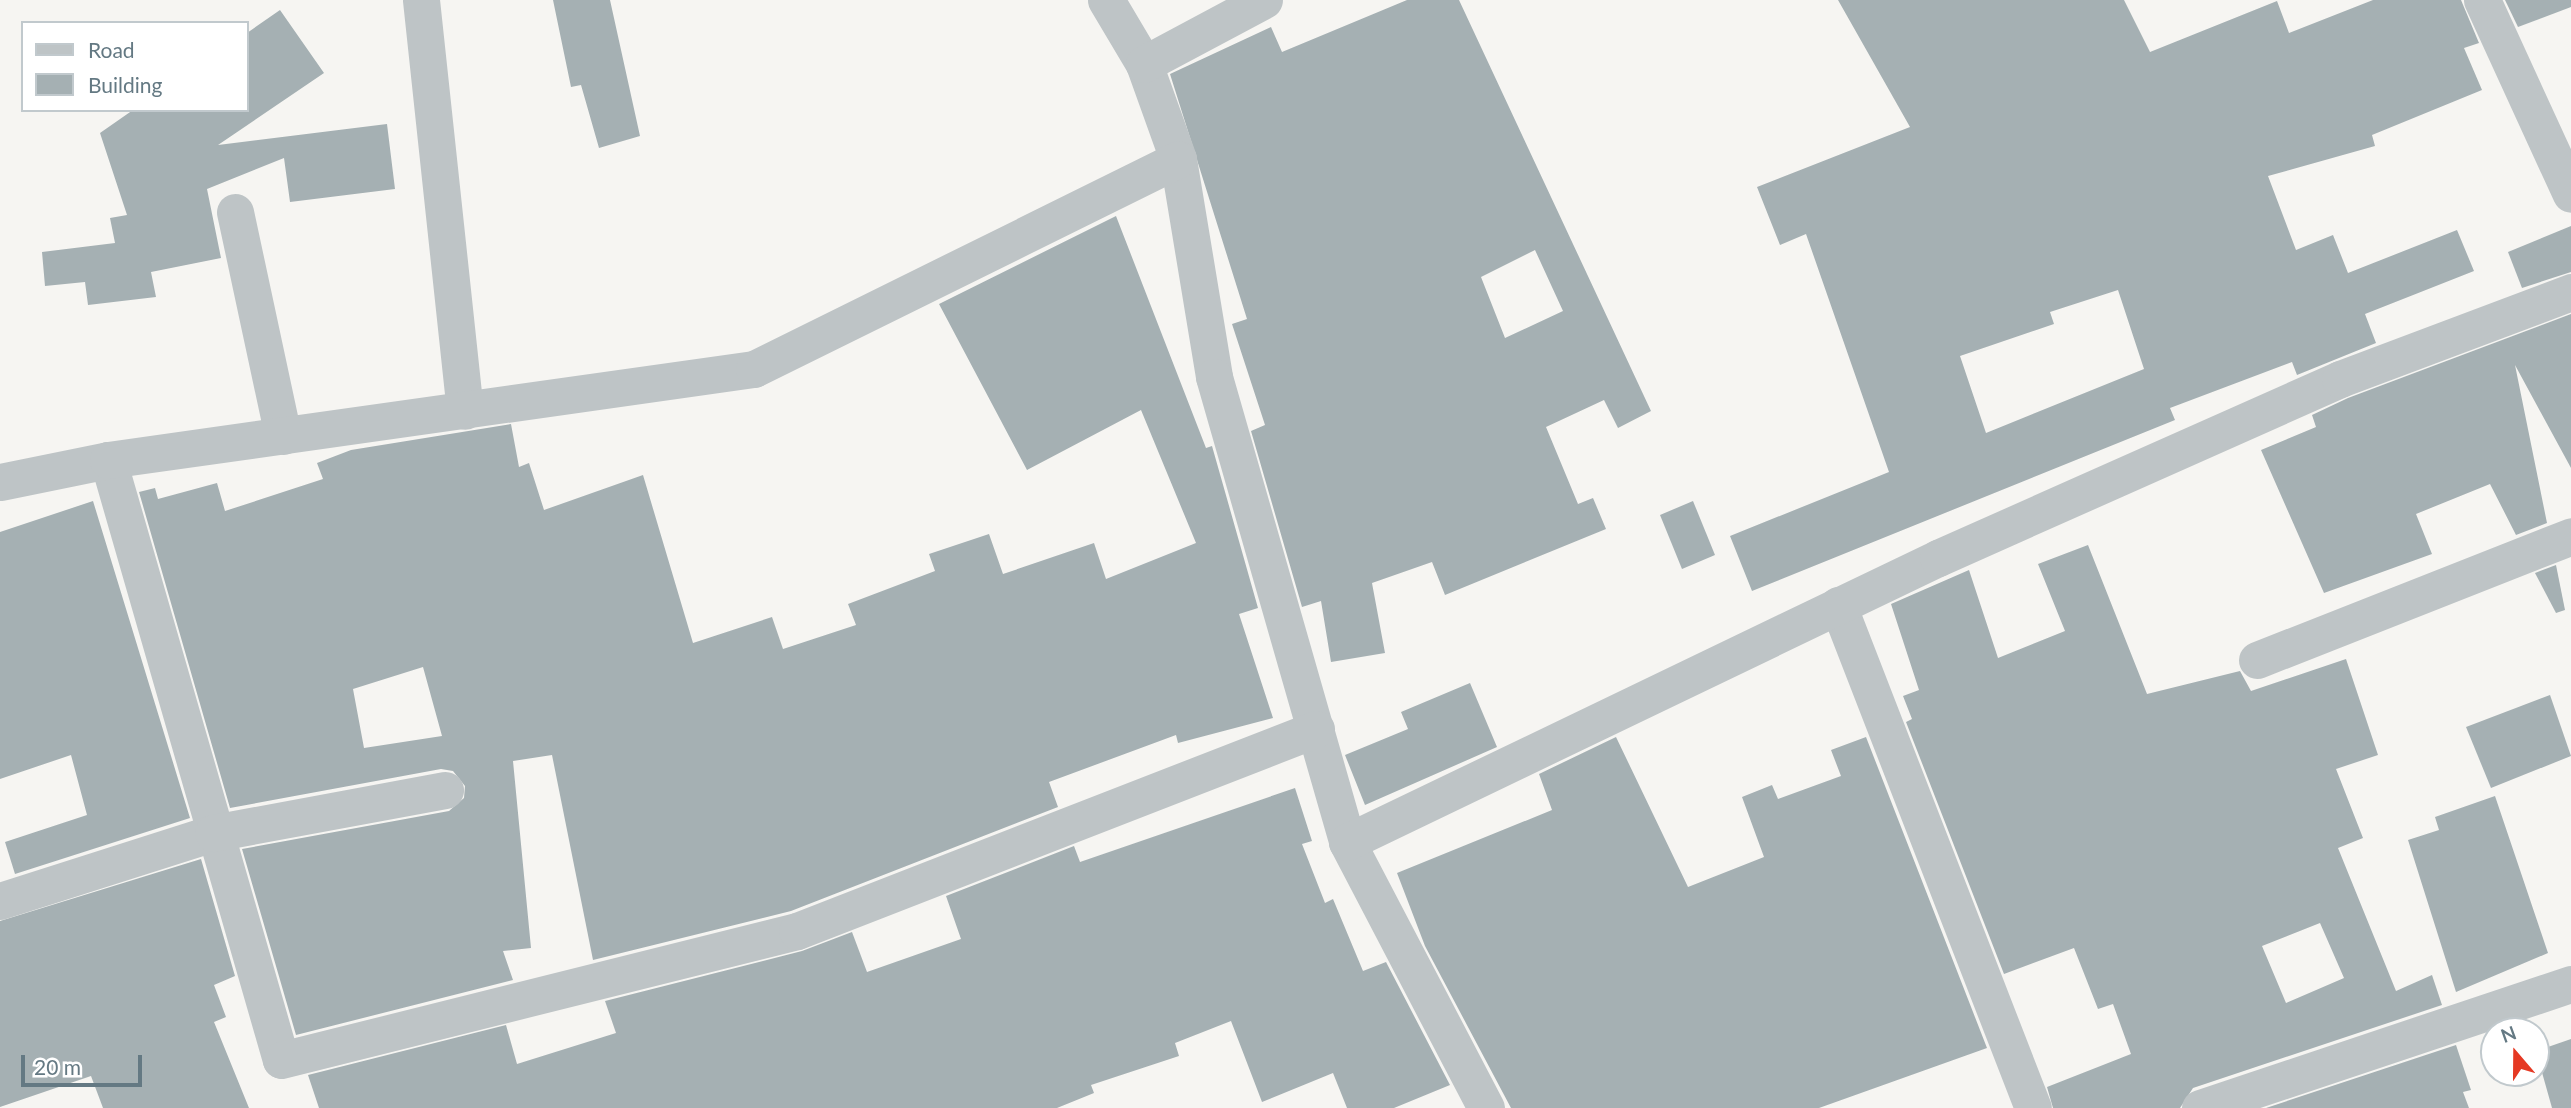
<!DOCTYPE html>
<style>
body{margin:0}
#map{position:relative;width:2571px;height:1108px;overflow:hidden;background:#f6f5f2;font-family:Lato,sans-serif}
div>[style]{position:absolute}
.building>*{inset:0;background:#a5b0b3}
.street>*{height:37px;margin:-18.5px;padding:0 18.5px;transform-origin:18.5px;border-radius:18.5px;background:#bec4c6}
span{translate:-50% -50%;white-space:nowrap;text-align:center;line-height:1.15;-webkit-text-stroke:7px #fff;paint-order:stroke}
.legend{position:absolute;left:21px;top:21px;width:228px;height:91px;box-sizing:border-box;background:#fff;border:2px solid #c1c9cd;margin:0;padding:9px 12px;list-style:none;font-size:21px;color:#647983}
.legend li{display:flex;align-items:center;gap:14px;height:35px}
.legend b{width:35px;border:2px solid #c1c9cd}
.north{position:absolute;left:2480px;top:1017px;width:70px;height:70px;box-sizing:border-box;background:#fff;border:2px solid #c1c9cd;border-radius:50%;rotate:340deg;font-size:19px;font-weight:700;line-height:28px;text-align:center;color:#647983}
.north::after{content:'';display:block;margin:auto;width:24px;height:32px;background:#e53923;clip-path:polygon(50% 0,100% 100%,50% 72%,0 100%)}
.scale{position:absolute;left:21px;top:1055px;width:121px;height:32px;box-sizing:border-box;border:4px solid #647983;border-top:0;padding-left:9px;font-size:21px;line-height:24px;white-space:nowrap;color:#647983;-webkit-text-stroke:5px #fff;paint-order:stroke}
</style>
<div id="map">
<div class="building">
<i style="clip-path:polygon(553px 0,610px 0,640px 136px,599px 148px,581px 85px,571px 87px)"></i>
<i style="clip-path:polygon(evenodd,1407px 0,1459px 0,1651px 411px,1618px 428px,1604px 400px,1546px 427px,1578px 504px,1593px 498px,1606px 529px,1445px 595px,1432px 562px,1372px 583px,1385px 653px,1331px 662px,1321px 601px,1302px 607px,1251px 431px,1265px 425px,1232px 324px,1247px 319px,1170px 74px,1271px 27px,1282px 52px,1407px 0,1535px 250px,1563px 311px,1505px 338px,1481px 277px,1535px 250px)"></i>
<i style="clip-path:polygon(evenodd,1838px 0,2124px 0,2150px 52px,2277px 1px,2289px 33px,2373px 0,2461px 0,2479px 43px,2464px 48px,2482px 90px,2372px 135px,2375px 146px,2268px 176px,2296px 250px,2333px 235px,2348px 273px,2457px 230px,2474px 271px,2365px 314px,2376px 343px,2297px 375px,2292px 362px,2170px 408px,2175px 420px,1752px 591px,1730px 536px,1889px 472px,1806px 234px,1780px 245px,1757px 187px,1910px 127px,1838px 0,2118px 290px,2144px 369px,1986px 433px,1960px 356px,2054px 324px,2050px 312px,2118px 290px)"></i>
<i style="clip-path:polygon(2505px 0,2571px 0,2571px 7px,2518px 27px)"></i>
<i style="clip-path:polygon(280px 10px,324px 73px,218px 145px,387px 124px,395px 189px,290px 202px,284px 158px,207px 189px,221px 258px,151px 272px,156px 297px,88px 305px,85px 282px,45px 286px,42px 252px,115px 243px,110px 218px,127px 215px,100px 133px,133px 110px,247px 110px,247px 33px)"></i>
<i style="clip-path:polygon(evenodd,1116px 216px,1206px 448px,1212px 446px,1258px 608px,1239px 614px,1273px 718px,1178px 743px,1176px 735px,1049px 782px,1058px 807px,791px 911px,593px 960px,552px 755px,513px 761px,531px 948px,503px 951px,513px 980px,296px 1035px,242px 849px,449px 811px,464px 798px,465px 786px,453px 771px,441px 769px,230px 808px,139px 492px,155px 488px,158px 499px,217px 483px,225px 511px,323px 479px,317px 463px,351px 450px,511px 424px,519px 467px,529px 463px,544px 510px,643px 475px,693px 643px,772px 617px,783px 649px,856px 625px,848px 604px,935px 571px,929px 554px,989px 534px,1003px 574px,1094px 543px,1106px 579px,1196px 543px,1141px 410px,1027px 470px,939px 304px,1116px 216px,423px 667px,442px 736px,364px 748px,353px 689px,423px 667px)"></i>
<i style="clip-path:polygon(2571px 226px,2571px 272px,2522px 288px,2508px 252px)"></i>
<i style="clip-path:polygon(2571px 314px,2571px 468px,2515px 365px,2547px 523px,2516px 535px,2490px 484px,2416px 514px,2432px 554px,2324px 593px,2261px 450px,2316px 427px,2312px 415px,2348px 398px)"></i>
<i style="clip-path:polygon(93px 501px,190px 818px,15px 874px,5px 842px,87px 815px,71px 755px,0 779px,0 532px)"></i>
<i style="clip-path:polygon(1693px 501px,1715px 555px,1682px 569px,1660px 515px)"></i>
<i style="clip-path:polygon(evenodd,2088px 545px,2147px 694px,2240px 671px,2251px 691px,2346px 659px,2378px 755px,2336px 769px,2363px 838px,2338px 848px,2396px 991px,2432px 975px,2442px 1005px,2193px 1088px,2180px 1108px,2053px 1108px,2047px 1087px,2131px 1054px,2113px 1004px,2098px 1009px,2074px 948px,2004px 974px,1906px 722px,1912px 719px,1903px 696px,1919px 690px,1891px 604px,1969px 570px,1998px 658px,2065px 631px,2038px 564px,2088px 545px,2320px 923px,2344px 978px,2286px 1003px,2262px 946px,2320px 923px)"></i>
<i style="clip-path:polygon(2556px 565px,2565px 610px,2556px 613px,2535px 573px)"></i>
<i style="clip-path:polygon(1470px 683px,1497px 747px,1365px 805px,1345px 755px,1408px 729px,1401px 712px)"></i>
<i style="clip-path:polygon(2550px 695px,2571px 756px,2491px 788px,2466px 727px)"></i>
<i style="clip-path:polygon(1616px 737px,1688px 887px,1764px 857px,1742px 797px,1772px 785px,1778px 799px,1841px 776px,1831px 750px,1866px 737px,1987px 1048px,1819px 1108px,1511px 1108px,1425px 946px,1397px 873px,1552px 810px,1539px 774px)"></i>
<i style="clip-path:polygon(1295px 788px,1312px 841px,1302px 844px,1325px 903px,1333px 899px,1363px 971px,1386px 962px,1450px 1085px,1394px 1108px,1347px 1108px,1333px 1073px,1262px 1102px,1231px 1021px,1175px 1043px,1179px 1056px,1091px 1085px,1094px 1093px,1057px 1108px,319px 1108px,308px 1075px,506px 1025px,517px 1064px,616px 1033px,605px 1001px,802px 951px,852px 932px,867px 972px,961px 939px,946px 896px,1074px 846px,1080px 862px)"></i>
<i style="clip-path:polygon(2495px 796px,2548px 953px,2456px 992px,2408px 840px,2439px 830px,2435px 817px)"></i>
<i style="clip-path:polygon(201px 859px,235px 976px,214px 985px,226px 1017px,214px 1022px,249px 1108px,103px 1108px,91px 1076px,0 1107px,0 921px)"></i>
<i style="clip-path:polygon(2571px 1039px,2571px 1108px,2552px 1108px,2536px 1051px)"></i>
<i style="clip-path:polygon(2456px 1045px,2471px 1090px,2463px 1092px,2469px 1108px,2266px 1108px)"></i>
</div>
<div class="street">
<i style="left:421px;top:0;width:413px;rotate:83.9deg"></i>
<i style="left:1106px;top:0;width:74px;rotate:59.3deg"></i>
<i style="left:1144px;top:64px;width:101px;rotate:70.3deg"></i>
<i style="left:1178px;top:159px;width:221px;rotate:80.6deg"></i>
<i style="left:1214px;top:377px;width:484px;rotate:74deg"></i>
<i style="left:1347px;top:842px;width:300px;rotate:62.4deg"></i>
<i style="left:2482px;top:0;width:213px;rotate:65.4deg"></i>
<i style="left:1144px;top:64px;width:136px;rotate:-28.1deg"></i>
<i style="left:235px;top:212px;width:229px;rotate:77.9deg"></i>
<i style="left:108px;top:460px;width:624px;rotate:73.92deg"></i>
<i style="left:281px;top:1060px;width:532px;rotate:-14.04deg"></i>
<i style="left:797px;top:931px;width:557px;rotate:-21.27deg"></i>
<i style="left:0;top:482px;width:110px;rotate:-11.5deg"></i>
<i style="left:108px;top:460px;width:652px;rotate:-8.02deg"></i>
<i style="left:754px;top:369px;width:473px;rotate:-26.3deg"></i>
<i style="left:1838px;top:605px;width:539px;rotate:68.81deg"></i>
<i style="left:2257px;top:660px;width:338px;rotate:-21.5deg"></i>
<i style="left:1347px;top:842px;width:656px;rotate:-25.67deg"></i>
<i style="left:1938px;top:558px;width:440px;rotate:-24deg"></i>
<i style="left:2340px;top:379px;width:247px;rotate:-20.6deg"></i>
<i style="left:0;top:901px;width:224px;rotate:-17.7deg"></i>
<i style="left:213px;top:833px;width:236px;rotate:-10.5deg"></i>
<i style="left:2200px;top:1108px;width:391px;rotate:-18.5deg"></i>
</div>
<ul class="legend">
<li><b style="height:9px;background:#bec4c6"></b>Road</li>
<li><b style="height:19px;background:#a5b0b3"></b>Building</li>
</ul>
<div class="north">N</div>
<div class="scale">20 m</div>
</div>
